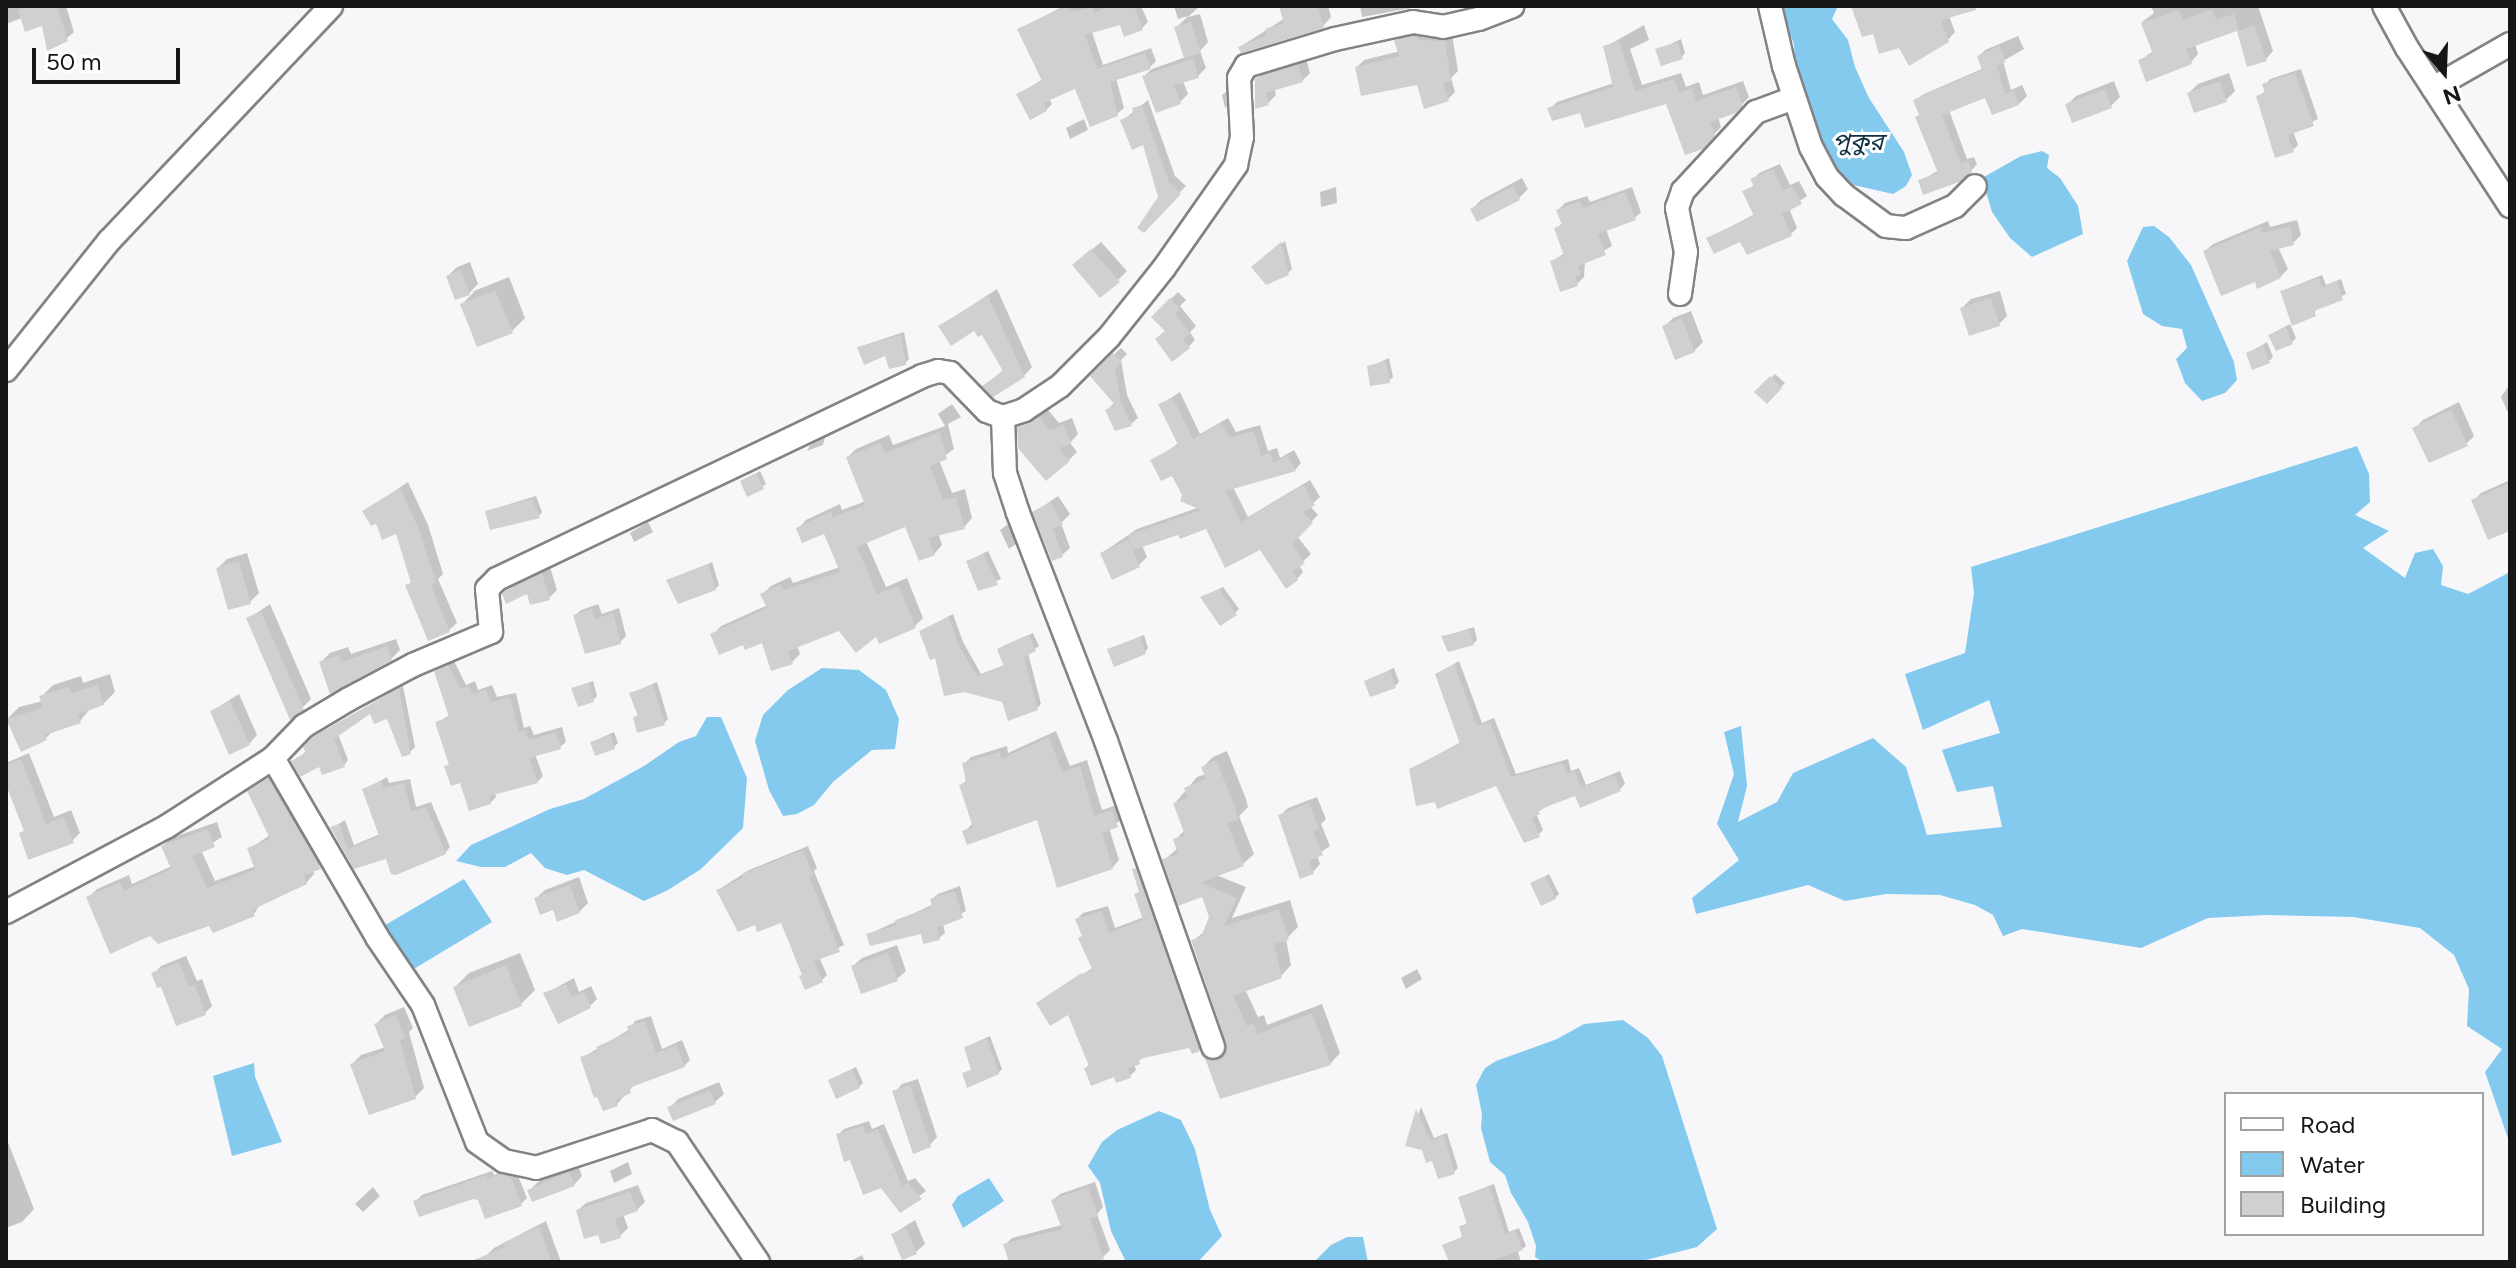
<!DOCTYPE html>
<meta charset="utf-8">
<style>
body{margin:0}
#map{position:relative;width:2516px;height:1268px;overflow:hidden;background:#f7f7f9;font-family:Figtree,"Noto Sans Bengali",sans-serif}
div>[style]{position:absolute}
.water>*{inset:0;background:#84caef}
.shadow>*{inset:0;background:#0003}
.building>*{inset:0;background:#d1d0cf}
.roads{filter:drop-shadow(2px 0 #838385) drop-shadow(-2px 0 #838385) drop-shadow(0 2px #838385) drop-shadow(0 -2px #838385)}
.minor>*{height:22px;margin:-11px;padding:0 11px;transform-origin:11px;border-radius:11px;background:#fff}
span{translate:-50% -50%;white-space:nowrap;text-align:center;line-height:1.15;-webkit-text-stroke:6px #fff;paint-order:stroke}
.water-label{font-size:24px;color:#0d2e3d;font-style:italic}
.frame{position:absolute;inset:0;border:8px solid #161616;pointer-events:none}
.legend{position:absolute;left:2224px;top:1092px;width:260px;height:144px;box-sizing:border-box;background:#fff;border:2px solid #a2a2a2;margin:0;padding:10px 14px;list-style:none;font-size:24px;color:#161616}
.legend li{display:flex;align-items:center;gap:16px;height:40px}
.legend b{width:40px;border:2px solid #a2a2a2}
.north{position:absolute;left:2404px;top:32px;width:80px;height:80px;-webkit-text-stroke:6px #fff;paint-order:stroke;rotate:161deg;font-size:22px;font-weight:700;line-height:32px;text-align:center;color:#161616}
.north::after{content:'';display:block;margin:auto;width:28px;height:36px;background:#161616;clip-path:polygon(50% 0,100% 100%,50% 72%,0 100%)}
.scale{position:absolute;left:32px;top:48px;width:148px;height:36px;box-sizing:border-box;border:4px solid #161616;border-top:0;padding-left:10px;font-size:24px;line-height:28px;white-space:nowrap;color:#161616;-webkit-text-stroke:6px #fff;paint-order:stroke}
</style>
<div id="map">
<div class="water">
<i style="clip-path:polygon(1778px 6px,1838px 6px,1832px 19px,1848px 40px,1855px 67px,1869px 98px,1904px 152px,1912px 175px,1906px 186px,1893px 194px,1845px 183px,1824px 155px,1796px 80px,1794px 44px)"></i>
<i style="clip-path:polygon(2042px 151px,2049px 155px,2047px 168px,2060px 178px,2078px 206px,2083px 234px,2032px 257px,2010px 238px,1992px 212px,1982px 178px,2021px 156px)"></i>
<i style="clip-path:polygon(2154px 226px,2169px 237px,2191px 265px,2234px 362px,2237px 380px,2225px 393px,2202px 401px,2185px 383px,2176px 359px,2187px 348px,2182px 329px,2162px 326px,2143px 314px,2127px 261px,2143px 227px)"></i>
<i style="clip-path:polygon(2357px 446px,2369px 474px,2370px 502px,2355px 515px,2389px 531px,2363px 548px,2405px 578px,2415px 553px,2433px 549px,2443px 566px,2441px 585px,2468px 594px,2510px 572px,2510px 1144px,2485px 1072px,2502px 1049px,2467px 1026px,2469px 989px,2454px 955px,2420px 928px,2353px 917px,2266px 915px,2208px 918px,2141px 948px,2022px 929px,2003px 936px,1993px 915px,1975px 905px,1940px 895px,1886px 894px,1845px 901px,1808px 885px,1696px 914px,1692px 898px,1739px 860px,1717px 824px,1734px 774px,1724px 732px,1741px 726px,1747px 786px,1738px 822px,1777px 802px,1793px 773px,1873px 738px,1906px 767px,1927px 835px,2002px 827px,1993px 786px,1957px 792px,1942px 750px,2000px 733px,1989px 700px,1923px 730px,1905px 674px,1965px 653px,1974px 593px,1971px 567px)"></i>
<i style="clip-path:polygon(822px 668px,859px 670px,886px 690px,899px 719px,895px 749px,872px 750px,833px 782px,814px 805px,797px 814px,783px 816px,769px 790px,755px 741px,763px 715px,788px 690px)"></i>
<i style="clip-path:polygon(707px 717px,721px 717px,747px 778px,743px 828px,701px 869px,668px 890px,644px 901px,584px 870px,567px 875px,545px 868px,531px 853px,505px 867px,481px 867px,456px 861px,471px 845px,550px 809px,584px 799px,644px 766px,679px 742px,696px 736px)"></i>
<i style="clip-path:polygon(464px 879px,492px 922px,412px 970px,380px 928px)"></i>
<i style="clip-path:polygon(1623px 1020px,1648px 1038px,1662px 1056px,1717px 1229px,1697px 1247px,1638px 1262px,1543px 1262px,1535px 1257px,1536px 1246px,1528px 1222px,1511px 1193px,1505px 1175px,1490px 1162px,1481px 1128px,1482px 1114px,1476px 1085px,1485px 1068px,1496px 1061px,1557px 1039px,1584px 1024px)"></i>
<i style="clip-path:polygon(254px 1063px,255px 1077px,282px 1142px,232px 1156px,213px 1076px)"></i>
<i style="clip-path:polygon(1159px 1111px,1181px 1120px,1195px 1149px,1210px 1210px,1222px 1236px,1198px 1262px,1126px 1262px,1111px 1231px,1100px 1183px,1088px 1166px,1102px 1142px,1117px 1130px)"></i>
<i style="clip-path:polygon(989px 1178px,1004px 1201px,963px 1228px,952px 1205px,958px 1196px)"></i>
<i style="clip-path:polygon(1347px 1237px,1363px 1237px,1368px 1262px,1314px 1262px,1331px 1245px)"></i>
</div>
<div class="shadow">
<i style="clip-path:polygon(6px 6px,66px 6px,74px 32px,66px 39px,44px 24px,22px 18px,6px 24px)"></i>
<i style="clip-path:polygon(1064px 6px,1141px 6px,1148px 22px,1142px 28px,1121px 22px,1092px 32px,1103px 65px,1151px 48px,1156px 61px,1150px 67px,1116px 78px,1124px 108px,1117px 114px,1076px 87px,1049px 98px,1052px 104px,1046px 110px,1019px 94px,1043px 79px,1019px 29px)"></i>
<i style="clip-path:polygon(1174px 6px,1200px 6px,1188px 17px,1200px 14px,1208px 42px,1200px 51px,1206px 68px,1198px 76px,1183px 81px,1188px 94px,1180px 102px,1144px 76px,1152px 69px,1186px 57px,1177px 27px,1188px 16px,1178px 19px)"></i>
<i style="clip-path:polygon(1281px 6px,1328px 6px,1331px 17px,1323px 26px,1240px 47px,1285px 18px)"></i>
<i style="clip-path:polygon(1360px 6px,1422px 6px,1362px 17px)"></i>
<i style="clip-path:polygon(1855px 6px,1969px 6px,1949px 16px,1955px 32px,1948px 40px,1900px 46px,1874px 31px)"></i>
<i style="clip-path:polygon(2151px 6px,2258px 6px,2273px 51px,2266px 59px,2237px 29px,2195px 44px,2198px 54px,2191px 62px,2140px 61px,2153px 51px,2142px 22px,2154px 13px)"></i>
<i style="clip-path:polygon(1644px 25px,1649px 40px,1630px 49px,1642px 85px,1681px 73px,1686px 87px,1699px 82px,1703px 95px,1743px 81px,1749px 97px,1735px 112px,1718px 117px,1721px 127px,1702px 147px,1667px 102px,1581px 110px,1550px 109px,1557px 102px,1614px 83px,1605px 47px)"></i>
<i style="clip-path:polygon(1422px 30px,1452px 34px,1458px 71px,1451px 78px,1455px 92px,1448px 99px,1419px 83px,1357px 67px,1364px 60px,1400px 51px,1396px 41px,1403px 34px)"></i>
<i style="clip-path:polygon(2018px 36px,2024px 49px,2003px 61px,2011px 90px,2022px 85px,2027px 96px,2020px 103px,1993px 113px,1986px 96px,1949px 110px,1967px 159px,1974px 157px,1977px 164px,1971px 171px,1920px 181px,1939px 170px,1916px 101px,1922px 95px,1984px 68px,1979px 56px,1985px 50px)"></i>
<i style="clip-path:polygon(1681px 39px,1685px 53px,1682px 57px,1658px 50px)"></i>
<i style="clip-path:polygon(1306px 58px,1310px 73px,1302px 81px,1274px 88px,1276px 95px,1268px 103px,1257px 79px,1265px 71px)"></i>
<i style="clip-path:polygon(2301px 69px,2318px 119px,2293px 131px,2298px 145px,2293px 150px,2258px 97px,2266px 90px,2265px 85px,2270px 79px)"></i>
<i style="clip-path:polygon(2229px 73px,2235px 91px,2226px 100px,2189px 93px,2198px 84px)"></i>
<i style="clip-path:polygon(2114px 81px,2120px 97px,2111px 106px,2073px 121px,2067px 105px,2076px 96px)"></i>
<i style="clip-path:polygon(1229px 90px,1230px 104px,1225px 108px,1222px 95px)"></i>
<i style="clip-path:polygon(1148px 100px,1175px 176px,1186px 186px,1143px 231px,1160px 198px,1144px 143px,1122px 121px)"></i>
<i style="clip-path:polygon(1084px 119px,1088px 130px,1070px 139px,1066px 128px)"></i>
<i style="clip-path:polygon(1780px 164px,1790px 185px,1799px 181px,1807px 196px,1789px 208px,1797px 228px,1791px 234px,1741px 239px,1709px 238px,1755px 214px,1745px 192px,1755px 184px,1753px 180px,1759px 173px)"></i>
<i style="clip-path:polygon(1522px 178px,1528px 189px,1519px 198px,1478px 220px,1472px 209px,1481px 200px)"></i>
<i style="clip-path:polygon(1336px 187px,1337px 203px,1321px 207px,1320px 192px)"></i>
<i style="clip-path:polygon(1632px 187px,1641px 212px,1634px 219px,1606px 229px,1612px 246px,1585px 261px,1584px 277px,1577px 284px,1552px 261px,1565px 253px,1556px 229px,1563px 222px,1558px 210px,1565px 203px,1587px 196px,1590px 202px)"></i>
<i style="clip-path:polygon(2297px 220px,2301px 235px,2293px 243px,2278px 247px,2288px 269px,2280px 277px,2256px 279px,2205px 251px,2213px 244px,2268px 221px,2270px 227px)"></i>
<i style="clip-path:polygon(1285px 241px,1292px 269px,1288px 273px,1258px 263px)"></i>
<i style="clip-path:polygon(1101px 242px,1127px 271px,1118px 280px,1083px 257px)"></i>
<i style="clip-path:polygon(470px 262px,478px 284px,469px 293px,509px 277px,525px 318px,512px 331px,462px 304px,475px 291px,456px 298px,448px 276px,457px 267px)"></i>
<i style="clip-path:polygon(2322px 275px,2326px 285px,2341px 279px,2346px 294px,2317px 308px,2314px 314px,2282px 291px)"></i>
<i style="clip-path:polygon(997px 289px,1032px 367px,1024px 376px,985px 386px,1004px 369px,983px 332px,975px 328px,940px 326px)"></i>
<i style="clip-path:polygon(2000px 291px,2007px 316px,1999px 324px,1962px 308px,1971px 299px)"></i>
<i style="clip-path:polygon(1178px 292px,1186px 300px,1180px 306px,1196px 326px,1190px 332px,1195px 340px,1188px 347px,1153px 317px)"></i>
<i style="clip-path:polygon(1691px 311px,1703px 342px,1694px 351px,1664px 327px,1673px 318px)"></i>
<i style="clip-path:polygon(2290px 324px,2296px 338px,2292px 342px,2270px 335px)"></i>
<i style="clip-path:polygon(904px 332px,909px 359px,905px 363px,887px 353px,859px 347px)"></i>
<i style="clip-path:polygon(2267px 342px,2273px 357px,2269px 361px,2248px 354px)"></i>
<i style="clip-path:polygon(1121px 348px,1127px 354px,1121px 360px,1127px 395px,1138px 418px,1131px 424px,1107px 410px,1115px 402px,1092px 376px)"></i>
<i style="clip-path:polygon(1389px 358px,1393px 377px,1389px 381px,1369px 367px)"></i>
<i style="clip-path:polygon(1775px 374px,1785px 383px,1767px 401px,1757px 392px)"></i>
<i style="clip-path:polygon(2510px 384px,2510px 414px,2509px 415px,2501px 397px)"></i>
<i style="clip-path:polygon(1180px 392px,1200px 434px,1228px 418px,1236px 432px,1260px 425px,1268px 451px,1277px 448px,1280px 458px,1294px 450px,1301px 463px,1295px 470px,1233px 487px,1248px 517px,1310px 480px,1320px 497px,1310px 506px,1318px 515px,1297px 536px,1311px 554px,1299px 565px,1303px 572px,1297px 579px,1261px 548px,1207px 526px,1142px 545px,1147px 557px,1139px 565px,1102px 553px,1137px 529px,1200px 507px,1185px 495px,1172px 473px,1152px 461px,1179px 443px,1160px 405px)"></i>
<i style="clip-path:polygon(2459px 402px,2474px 436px,2466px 444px,2415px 428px,2423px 420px)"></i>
<i style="clip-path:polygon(952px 404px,961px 417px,948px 424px,954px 449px,939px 460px,952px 493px,965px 489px,972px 518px,964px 527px,938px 533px,942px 545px,934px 554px,906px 525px,866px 541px,886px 587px,907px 578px,923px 618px,915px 626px,877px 634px,840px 628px,797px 645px,800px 654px,792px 662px,763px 641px,744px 643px,713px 635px,721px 626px,768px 605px,763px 594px,771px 586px,790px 577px,793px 583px,840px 567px,825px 531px,798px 529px,806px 520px,840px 504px,842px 510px,866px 501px,848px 457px,856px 449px,889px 435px,893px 445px,945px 426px,938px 414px)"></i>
<i style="clip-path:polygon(1048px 410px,1059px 423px,1072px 418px,1078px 434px,1070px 443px,1077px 452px,1069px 460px,1019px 428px)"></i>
<i style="clip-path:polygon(825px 437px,823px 445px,807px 451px,810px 445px)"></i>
<i style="clip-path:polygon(760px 471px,766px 484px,762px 487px,742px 482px)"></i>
<i style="clip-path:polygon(2510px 480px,2510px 529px,2473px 501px,2481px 493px)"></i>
<i style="clip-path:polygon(408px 482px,428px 525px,443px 574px,438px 579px,457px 623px,449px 630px,429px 638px,407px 586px,412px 581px,397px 532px,365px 511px)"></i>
<i style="clip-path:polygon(536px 496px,542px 512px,539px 516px,487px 511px)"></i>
<i style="clip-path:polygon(1058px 496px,1070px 514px,1061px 523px,1070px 548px,1062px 555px,1035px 512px)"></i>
<i style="clip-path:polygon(648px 522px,653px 532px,634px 542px,630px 533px)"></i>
<i style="clip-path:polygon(1011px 522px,1019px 542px,1009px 549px,1000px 530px)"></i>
<i style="clip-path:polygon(988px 551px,1001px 579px,979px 588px,968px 561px)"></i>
<i style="clip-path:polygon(247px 553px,259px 593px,250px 602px,218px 568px,227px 559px)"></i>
<i style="clip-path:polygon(712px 562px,719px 585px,715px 589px,669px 581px)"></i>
<i style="clip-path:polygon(550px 567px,557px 590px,549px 598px,528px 592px,504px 595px,515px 584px)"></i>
<i style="clip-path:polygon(1223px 587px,1239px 609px,1235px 613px,1203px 597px)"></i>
<i style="clip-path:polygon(270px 604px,311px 699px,302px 708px,249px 618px)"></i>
<i style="clip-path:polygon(598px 604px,602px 614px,619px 608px,626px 636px,620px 642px,575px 616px,581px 610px)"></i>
<i style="clip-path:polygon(953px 614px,963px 642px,981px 674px,1005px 665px,999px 649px,1003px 646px,1033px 633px,1039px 646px,1028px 653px,1041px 704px,1037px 708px,1003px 701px,936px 656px,921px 631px)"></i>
<i style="clip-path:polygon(1474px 627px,1477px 640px,1473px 644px,1443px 637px)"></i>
<i style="clip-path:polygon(1144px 635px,1148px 648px,1145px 652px,1109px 649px)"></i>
<i style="clip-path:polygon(396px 639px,400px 650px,391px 659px,331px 691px,321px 662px,330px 653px,348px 647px,351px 654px)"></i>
<i style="clip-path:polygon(454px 661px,466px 685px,475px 681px,478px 690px,492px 685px,497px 697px,516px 693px,524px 728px,530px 726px,534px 735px,562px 727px,566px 742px,560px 747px,535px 754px,543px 776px,537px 782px,495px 792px,496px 797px,490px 803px,446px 767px,450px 763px,437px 723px,451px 714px,436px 672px)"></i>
<i style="clip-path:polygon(1459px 661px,1482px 723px,1494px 718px,1516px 774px,1568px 759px,1571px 771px,1579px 768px,1586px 785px,1620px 771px,1625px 784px,1620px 789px,1576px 793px,1544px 808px,1536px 813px,1543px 830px,1538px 835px,1497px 784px,1436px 800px,1411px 769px,1461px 742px,1438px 674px)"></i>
<i style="clip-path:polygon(1394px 668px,1399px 682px,1395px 686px,1366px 681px)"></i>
<i style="clip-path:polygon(110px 674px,115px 692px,103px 704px,91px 708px,80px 721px,54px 730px,46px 738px,7px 719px,19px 707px,43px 701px,41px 697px,53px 685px,81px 676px,83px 683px)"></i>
<i style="clip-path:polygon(593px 681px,597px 696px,593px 700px,573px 688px)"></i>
<i style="clip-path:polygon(657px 682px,668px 719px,664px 723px,635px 718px,639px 713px,632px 693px)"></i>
<i style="clip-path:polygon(403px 686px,415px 747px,410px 752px,388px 716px,371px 711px,338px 734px,348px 760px,344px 765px,293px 761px,307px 751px,305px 748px,320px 733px)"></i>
<i style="clip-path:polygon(239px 694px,257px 735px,249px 744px,212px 711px)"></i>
<i style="clip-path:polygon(1056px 731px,1070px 766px,1087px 760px,1102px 810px,1120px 804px,1124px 818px,1109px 828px,1119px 860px,1112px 868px,1038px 817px,965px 831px,972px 824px,961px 785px,968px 779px,964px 764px,971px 757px,1007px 746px,1008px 753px)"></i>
<i style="clip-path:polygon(614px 732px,618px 743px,614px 747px,592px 742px)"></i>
<i style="clip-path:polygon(1227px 751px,1246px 799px,1248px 807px,1239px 816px,1254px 854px,1243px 864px,1216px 875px,1246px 887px,1232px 918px,1290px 900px,1298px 927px,1286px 939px,1291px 965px,1281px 976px,1245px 989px,1258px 1017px,1264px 1015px,1267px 1025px,1322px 1004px,1340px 1053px,1330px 1064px,1222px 1096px,1208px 1059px,1218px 1049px,1227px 1050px,1228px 1043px,1193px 941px,1206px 930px,1211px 917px,1203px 895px,1164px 860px,1178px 848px,1175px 840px,1185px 830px,1175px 803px,1197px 777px,1206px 774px,1203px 767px,1213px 757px)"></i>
<i style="clip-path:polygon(29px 753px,54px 817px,71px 810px,80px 833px,72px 841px,21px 833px,26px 829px,6px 780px,6px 763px)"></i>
<i style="clip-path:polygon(277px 771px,328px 859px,313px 870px,314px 874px,306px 883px,261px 903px,254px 914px,151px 934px,88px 898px,97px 889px,129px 875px,132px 884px,172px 866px,163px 846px,171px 838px,217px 822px,222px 837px,201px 850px,215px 881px,256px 866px,249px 849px,270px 835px,250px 792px)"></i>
<i style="clip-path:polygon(387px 777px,389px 783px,410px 779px,416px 807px,431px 802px,450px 847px,445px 853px,387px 857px,355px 867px,332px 828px,345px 820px,354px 845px,380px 834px,364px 790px)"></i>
<i style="clip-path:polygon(1317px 797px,1326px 819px,1321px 824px,1330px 846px,1317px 855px,1320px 864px,1313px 872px,1280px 816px,1288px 808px)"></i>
<i style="clip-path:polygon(808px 846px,817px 868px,814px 871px,844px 945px,819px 957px,827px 975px,822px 980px,804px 974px,782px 921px,756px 922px,718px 890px,749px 870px)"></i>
<i style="clip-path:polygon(1140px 864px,1205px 1044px,1199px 1050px,1190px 1046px,1147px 1055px,1134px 1064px,1136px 1070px,1130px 1076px,1086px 1068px,1090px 1064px,1069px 1012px,1039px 1003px,1094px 967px,1077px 919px,1083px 913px,1108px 906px,1115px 928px,1144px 917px,1136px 895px,1140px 890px,1134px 870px)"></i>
<i style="clip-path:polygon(1549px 874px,1559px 894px,1555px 898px,1532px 884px)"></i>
<i style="clip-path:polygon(579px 877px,588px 903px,579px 912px,554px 908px,536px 898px,545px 890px)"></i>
<i style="clip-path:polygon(960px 886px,966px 911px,943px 924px,945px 933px,939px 938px,922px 932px,869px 934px,934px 904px,932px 899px,938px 894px)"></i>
<i style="clip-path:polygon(897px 945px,906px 971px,897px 979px,853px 966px,862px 958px)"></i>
<i style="clip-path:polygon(520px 953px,535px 990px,521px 1004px,455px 987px,469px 973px)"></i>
<i style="clip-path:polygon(186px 956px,197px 981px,202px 979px,212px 1006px,205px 1013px,162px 984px,154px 974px,161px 966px)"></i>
<i style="clip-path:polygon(1417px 969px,1422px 979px,1406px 989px,1401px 978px)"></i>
<i style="clip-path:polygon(574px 978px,579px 992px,591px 986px,597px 999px,590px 1006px,546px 993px)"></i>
<i style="clip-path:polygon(404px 1007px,413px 1028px,409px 1032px,424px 1088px,415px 1097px,352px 1064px,361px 1055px,386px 1047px,376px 1024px,385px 1015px)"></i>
<i style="clip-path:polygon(651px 1016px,662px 1049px,682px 1040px,690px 1060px,684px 1066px,635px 1084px,617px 1104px,582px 1058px,630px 1029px,635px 1021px)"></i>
<i style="clip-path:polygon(990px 1036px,1002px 1069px,998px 1073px,964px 1074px,972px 1069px,966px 1047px)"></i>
<i style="clip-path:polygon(856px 1067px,863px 1083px,859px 1087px,830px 1080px)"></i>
<i style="clip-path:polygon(918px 1079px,937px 1137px,930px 1145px,895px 1092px,902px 1084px)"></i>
<i style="clip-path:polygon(719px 1082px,724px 1094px,715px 1102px,670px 1108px,678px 1099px)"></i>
<i style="clip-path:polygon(1421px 1107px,1434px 1138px,1447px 1133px,1458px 1168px,1454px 1172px,1423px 1149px,1408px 1144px)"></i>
<i style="clip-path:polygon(869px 1121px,872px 1129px,884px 1124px,908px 1181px,915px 1178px,926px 1191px,900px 1210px,882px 1186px,852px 1158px,838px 1135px,844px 1129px)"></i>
<i style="clip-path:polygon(6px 1137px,34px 1209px,22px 1222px,6px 1228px)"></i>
<i style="clip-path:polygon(628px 1162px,632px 1174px,614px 1183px,610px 1171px)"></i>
<i style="clip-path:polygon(578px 1165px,582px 1176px,574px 1185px,530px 1190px,538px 1182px)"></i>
<i style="clip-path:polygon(508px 1169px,516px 1171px,527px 1198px,521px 1204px,479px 1198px,416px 1201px,422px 1195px,492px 1171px,494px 1175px)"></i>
<i style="clip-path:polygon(1095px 1182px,1103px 1207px,1097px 1214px,1110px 1250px,1103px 1257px,1088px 1262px,1011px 1262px,1006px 1244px,1012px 1238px,1062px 1225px,1053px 1200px,1060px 1194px)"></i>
<i style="clip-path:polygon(1494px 1184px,1509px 1232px,1519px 1228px,1526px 1246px,1518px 1252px,1521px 1262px,1451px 1262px,1445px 1246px,1464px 1236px,1461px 1227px,1468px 1222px,1460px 1197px)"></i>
<i style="clip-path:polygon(638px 1185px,645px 1202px,637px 1210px,623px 1214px,628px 1228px,620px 1236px,600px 1232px,578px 1210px,586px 1203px)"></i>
<i style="clip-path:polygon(373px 1187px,380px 1196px,363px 1212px,355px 1204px)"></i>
<i style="clip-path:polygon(915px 1220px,925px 1244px,916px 1252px,893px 1234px)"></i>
<i style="clip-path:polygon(546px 1221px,561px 1262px,490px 1262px,487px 1255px,494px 1248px)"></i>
<i style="clip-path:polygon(862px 1255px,865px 1262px,849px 1262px)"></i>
</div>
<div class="building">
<i style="clip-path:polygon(31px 6px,57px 6px,68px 41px,47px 51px,42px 26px,25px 32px,18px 10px)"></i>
<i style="clip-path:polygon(1067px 6px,1069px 12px,1093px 7px,1094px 13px,1112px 6px,1134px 6px,1143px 30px,1124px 37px,1120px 25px,1085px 35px,1097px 69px,1145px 53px,1151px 69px,1110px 82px,1118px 116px,1090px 127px,1075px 89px,1043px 103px,1047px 111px,1030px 120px,1016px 94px,1042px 81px,1017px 29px)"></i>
<i style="clip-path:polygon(1279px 6px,1318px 6px,1324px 28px,1241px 53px,1238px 47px,1267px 35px,1265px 29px,1284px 23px)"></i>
<i style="clip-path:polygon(1851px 6px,1975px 6px,1976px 10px,1941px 20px,1949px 42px,1909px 66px,1899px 48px,1879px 54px,1873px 34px,1862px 37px)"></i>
<i style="clip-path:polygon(2212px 9px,2216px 20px,2234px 14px,2239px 31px,2254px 25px,2267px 61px,2247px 67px,2237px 31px,2186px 49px,2192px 64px,2146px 82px,2138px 60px,2153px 54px,2141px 23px,2179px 10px,2183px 20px)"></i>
<i style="clip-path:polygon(1191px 22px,1201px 53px,1184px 58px,1174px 27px)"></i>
<i style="clip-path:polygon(1413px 36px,1420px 40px,1445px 41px,1451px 81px,1443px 82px,1449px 101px,1424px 109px,1417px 85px,1361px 96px,1355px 67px,1399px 56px,1394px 40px)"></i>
<i style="clip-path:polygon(1619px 41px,1635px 91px,1674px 79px,1679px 93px,1692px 88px,1696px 101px,1736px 87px,1743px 106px,1736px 113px,1710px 122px,1715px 136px,1703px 149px,1685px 155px,1666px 104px,1585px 128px,1580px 113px,1552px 121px,1547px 108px,1613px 87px,1603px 46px)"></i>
<i style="clip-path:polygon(1677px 42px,1683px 59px,1661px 66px,1655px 49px)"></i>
<i style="clip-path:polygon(2000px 46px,2005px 62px,1997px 66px,2005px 94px,2014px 91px,2019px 105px,1992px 115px,1985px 98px,1942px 115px,1961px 164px,1968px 161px,1972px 172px,1959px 182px,1923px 195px,1918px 180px,1938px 173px,1915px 117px,1919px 115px,1913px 100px,1982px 70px,1977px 56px)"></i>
<i style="clip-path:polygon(1193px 58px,1199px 78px,1174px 85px,1181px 104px,1156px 113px,1142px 76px)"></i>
<i style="clip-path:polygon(1298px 65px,1303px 82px,1266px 93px,1269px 105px,1255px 109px,1255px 78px)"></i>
<i style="clip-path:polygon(2295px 73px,2314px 126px,2288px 135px,2294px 152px,2275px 158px,2256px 96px,2265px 93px,2262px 84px)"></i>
<i style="clip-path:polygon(2220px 81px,2227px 102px,2194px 113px,2187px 93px)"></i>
<i style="clip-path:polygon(2105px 89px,2112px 108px,2072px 123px,2065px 104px)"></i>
<i style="clip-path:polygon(1142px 105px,1169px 182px,1181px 194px,1144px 233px,1137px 228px,1158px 197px,1143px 145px,1132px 150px,1120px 120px,1134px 114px,1132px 108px)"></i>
<i style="clip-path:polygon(1773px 169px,1783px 190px,1792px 186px,1802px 204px,1782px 214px,1792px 236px,1747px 255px,1740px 242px,1714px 254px,1706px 238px,1754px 216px,1742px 191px,1754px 186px,1750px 179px)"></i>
<i style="clip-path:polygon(1513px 186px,1520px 200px,1477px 222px,1470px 209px)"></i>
<i style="clip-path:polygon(1625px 192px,1636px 220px,1598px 234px,1606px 255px,1578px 266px,1581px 275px,1575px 276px,1578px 286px,1560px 292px,1550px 261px,1564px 256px,1554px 228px,1562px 225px,1556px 210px,1580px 201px,1583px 208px)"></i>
<i style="clip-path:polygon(2290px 226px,2294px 245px,2270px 251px,2281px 278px,2257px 289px,2255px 282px,2221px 296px,2203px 251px,2261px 227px,2263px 233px)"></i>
<i style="clip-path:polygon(1281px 242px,1289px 275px,1266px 285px,1251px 267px)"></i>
<i style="clip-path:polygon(1091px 249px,1120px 282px,1100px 298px,1072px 265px)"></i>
<i style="clip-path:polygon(461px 270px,470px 295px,455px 300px,446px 276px)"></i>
<i style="clip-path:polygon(2319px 278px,2322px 287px,2337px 281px,2343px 300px,2314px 311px,2316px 316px,2292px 326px,2280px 291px)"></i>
<i style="clip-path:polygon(495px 290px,513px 333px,477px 347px,460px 304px)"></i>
<i style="clip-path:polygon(988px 296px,1025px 377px,993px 397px,982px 386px,1003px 371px,982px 335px,978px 337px,974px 331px,951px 346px,938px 326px)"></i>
<i style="clip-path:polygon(1170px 298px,1180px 309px,1175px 314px,1190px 334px,1183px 339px,1190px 348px,1172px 362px,1155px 339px,1165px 331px,1151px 317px)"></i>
<i style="clip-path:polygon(1991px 298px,2000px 326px,1969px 336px,1960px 308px)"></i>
<i style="clip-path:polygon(1682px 318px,1695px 352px,1675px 360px,1662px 326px)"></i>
<i style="clip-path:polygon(2286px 327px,2293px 344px,2276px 351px,2268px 335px)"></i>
<i style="clip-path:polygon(901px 335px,906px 365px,889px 369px,885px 356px,864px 365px,857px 347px)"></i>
<i style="clip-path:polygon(2263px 345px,2270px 363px,2252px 370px,2246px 353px)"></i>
<i style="clip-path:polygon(1113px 353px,1122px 362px,1115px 369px,1121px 403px,1132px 426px,1115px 431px,1105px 410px,1115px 405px,1090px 376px)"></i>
<i style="clip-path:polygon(1386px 361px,1390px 383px,1370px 386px,1367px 366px)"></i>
<i style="clip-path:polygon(1770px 376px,1782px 388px,1767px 404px,1754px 392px)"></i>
<i style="clip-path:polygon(1173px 398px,1193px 439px,1221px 423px,1230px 437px,1254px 431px,1261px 456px,1270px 453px,1274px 463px,1287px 456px,1296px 471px,1226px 491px,1241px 522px,1303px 485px,1315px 505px,1303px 512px,1313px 523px,1292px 544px,1305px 563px,1293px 572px,1298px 580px,1286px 589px,1260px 550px,1225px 568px,1206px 529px,1180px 539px,1178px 535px,1133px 550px,1128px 535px,1201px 510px,1180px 501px,1182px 495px,1172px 476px,1161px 481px,1150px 460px,1178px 445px,1158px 404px)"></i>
<i style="clip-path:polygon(2451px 409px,2468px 446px,2429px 463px,2412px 428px)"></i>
<i style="clip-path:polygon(1039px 417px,1050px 430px,1064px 425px,1071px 444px,1059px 448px,1070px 461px,1046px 481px,1018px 448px,1017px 427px)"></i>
<i style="clip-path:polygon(940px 432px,947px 459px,930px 466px,943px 500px,956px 497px,965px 529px,928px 538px,935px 555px,919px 561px,905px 527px,857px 547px,877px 594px,899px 586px,916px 628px,879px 644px,876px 637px,856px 653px,839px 631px,788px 651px,793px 664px,771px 671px,762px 643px,745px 650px,743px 645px,719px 655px,710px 634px,767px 608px,760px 594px,781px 584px,784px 590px,840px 572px,824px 534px,802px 543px,796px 528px,831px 511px,833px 517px,865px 505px,846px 457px,881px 443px,885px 453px)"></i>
<i style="clip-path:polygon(756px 473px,764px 489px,747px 497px,740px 481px)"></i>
<i style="clip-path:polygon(2510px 483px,2510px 531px,2488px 540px,2471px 500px)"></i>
<i style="clip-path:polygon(400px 488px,420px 532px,436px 583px,431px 585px,450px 632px,428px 641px,405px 585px,411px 583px,396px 534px,382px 540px,376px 524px,371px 526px,362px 511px)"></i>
<i style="clip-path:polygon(532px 499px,540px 518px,490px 530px,485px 511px)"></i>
<i style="clip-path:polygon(1050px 502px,1063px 524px,1053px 529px,1063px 557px,1052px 561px,1032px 512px)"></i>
<i style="clip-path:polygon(1128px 540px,1140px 567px,1112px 580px,1100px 553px)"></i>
<i style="clip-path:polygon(984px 554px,998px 585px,978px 591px,966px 561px)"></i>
<i style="clip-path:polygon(239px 561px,251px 604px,228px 610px,216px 568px)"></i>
<i style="clip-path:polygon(708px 564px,716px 590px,678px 604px,666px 580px)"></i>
<i style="clip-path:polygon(542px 573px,550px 600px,530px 605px,527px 594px,506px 604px,502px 594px,505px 591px)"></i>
<i style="clip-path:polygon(1219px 589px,1237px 615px,1220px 626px,1200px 597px)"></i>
<i style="clip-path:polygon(592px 609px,595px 619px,613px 613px,621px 644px,585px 654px,573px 615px)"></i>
<i style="clip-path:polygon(261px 611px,304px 710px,290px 720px,246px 618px)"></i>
<i style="clip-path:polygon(949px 617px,959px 646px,977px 676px,1004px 667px,997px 649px,1029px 635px,1036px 651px,1024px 657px,1038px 710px,1008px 721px,1002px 702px,964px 692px,944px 696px,935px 658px,930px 660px,919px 631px)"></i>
<i style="clip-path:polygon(1470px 630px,1474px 645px,1448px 652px,1441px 636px)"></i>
<i style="clip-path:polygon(1140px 637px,1146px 654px,1114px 667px,1107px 649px)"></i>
<i style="clip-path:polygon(387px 646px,392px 660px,330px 694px,319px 662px,339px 655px,342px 662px)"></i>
<i style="clip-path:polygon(1454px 664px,1477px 726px,1490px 722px,1511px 777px,1563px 763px,1567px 774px,1575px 771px,1581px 788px,1615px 775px,1621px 791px,1580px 808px,1575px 796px,1538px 810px,1540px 814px,1532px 818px,1540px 837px,1524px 843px,1496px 786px,1437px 809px,1435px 802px,1416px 806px,1409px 769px,1460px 744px,1435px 674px)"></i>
<i style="clip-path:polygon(448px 665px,460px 689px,469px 686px,473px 694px,486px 689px,491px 702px,510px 697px,519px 732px,525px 730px,529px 740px,556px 732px,561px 749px,529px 758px,538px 783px,489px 796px,491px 804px,469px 811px,460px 783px,451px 786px,444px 766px,449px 765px,435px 722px,449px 717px,434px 671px)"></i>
<i style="clip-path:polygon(1390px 670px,1396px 688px,1370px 697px,1364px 681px)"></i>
<i style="clip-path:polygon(589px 683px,594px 702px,578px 707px,571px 688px)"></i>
<i style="clip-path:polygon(98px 685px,104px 705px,78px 714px,81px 723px,45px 735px,47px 740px,21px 752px,6px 719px,43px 708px,39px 696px,69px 687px,71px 693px)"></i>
<i style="clip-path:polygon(653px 685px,665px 725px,637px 733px,633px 717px,638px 716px,629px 693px)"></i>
<i style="clip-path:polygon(399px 688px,411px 754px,402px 757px,387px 719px,374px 724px,370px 714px,334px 739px,345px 767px,322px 775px,319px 767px,300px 777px,291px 761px,306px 753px,303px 747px,313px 737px)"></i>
<i style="clip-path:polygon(230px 701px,250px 745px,229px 755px,210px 711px)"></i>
<i style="clip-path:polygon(611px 735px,615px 749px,595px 756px,590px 742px)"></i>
<i style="clip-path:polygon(1049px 737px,1062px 772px,1080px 766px,1094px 816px,1112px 810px,1118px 827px,1102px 833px,1113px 869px,1057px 888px,1037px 820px,967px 845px,962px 831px,973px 827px,959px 785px,966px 782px,962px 763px,1000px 752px,1001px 759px)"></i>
<i style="clip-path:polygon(21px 759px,46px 824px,63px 817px,74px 843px,28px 860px,19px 833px,24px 831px,6px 785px,6px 765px)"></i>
<i style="clip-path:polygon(1216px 760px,1236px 810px,1238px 820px,1227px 823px,1244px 866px,1200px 883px,1237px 898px,1224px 926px,1279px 909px,1289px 940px,1274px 944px,1282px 978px,1233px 996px,1247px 1026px,1254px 1024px,1257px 1034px,1312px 1013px,1331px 1065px,1220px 1099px,1205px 1058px,1217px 1060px,1223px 1057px,1226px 1043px,1191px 940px,1201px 937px,1209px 917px,1202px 897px,1178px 906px,1162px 859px,1178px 854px,1173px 839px,1185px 835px,1173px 803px,1188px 798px,1184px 788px,1206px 779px,1201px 767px)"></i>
<i style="clip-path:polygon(268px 778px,321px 869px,304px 875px,307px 884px,252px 910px,255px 916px,213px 933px,209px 926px,158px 944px,150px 936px,110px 954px,86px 897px,120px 882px,124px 891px,171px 869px,161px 846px,208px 829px,215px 847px,192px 856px,207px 888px,255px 870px,247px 848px,270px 839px,247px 791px)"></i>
<i style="clip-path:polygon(381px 781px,384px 788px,404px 783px,411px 811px,426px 807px,446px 854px,396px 875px,391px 874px,386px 859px,354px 869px,330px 827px,339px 824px,348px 849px,379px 836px,362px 789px)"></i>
<i style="clip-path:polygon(1309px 803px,1319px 829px,1313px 831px,1323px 855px,1309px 861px,1314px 874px,1300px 879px,1278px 815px)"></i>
<i style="clip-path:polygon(803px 850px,813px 875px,809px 876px,840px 952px,814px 961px,823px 982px,805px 990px,799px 976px,802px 975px,781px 923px,757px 932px,755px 925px,738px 932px,716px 890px,743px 878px,742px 874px)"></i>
<i style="clip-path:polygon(1136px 868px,1200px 1051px,1192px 1054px,1189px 1048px,1139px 1059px,1140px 1064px,1128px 1069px,1131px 1078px,1116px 1083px,1114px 1077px,1091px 1086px,1084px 1068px,1089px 1066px,1068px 1015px,1050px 1026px,1036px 1003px,1080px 974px,1093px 971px,1078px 938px,1082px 936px,1075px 919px,1102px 911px,1109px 933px,1143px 920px,1134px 894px,1139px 892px,1132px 869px)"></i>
<i style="clip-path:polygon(1545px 876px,1556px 899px,1541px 906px,1530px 883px)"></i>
<i style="clip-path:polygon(570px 885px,580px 913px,557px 922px,553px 910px,540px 915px,534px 898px)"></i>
<i style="clip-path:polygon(955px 891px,963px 918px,937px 928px,940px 940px,923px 944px,921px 934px,870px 946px,866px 934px,897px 925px,895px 920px,932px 907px,930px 899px)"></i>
<i style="clip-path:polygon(888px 953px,898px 981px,861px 994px,851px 966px)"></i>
<i style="clip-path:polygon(179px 962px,189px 987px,195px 985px,206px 1015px,176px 1026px,161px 987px,157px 988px,151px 973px)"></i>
<i style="clip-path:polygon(506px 965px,522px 1006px,469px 1027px,453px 987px)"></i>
<i style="clip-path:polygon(566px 984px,572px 997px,584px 992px,591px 1008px,558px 1024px,543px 993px)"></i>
<i style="clip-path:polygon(396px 1015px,405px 1038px,400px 1040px,416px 1099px,369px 1115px,350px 1064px,385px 1051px,374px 1024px)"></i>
<i style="clip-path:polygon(645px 1021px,656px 1053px,676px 1045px,685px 1067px,629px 1088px,631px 1093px,616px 1100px,618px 1106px,603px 1111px,597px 1097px,594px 1098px,580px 1057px,598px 1051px,596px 1047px,629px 1032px,627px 1026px)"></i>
<i style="clip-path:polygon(987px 1039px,999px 1074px,967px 1088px,962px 1073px,971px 1070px,964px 1047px)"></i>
<i style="clip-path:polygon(852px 1069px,860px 1088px,836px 1099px,828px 1080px)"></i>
<i style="clip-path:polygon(910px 1085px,931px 1147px,913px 1154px,892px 1091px)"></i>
<i style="clip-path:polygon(710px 1090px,716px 1104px,673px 1121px,667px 1107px)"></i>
<i style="clip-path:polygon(1416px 1109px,1430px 1140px,1444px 1136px,1455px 1174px,1438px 1179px,1432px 1161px,1426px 1163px,1422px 1150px,1405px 1146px)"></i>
<i style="clip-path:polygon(863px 1126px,866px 1134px,878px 1129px,902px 1186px,908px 1183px,922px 1199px,900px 1213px,881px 1188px,863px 1195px,850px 1160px,844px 1162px,836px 1134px)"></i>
<i style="clip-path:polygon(569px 1172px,575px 1186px,532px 1202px,527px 1190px)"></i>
<i style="clip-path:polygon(500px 1174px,511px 1177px,522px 1206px,485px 1219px,478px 1200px,473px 1199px,419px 1217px,413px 1201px,486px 1175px,488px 1179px)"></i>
<i style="clip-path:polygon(1088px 1187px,1098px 1216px,1090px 1218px,1104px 1259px,1094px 1262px,1009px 1262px,1003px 1244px,1062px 1229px,1051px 1200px)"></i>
<i style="clip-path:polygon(1490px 1187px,1505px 1234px,1515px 1230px,1523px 1250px,1488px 1262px,1449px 1262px,1442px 1245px,1462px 1237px,1459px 1226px,1467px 1224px,1458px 1197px)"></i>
<i style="clip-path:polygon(630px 1192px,638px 1211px,615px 1219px,621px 1238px,601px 1244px,598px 1235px,584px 1239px,576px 1210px)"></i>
<i style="clip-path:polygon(539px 1227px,552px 1262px,469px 1262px,505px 1247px,503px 1243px)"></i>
<i style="clip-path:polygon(906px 1228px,917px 1254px,902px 1260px,891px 1234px)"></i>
</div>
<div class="roads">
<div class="minor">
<i style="left:1770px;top:6px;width:62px;rotate:76.9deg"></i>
<i style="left:1784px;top:66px;width:85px;rotate:71.6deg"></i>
<i style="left:1811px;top:147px;width:34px;rotate:62deg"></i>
<i style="left:1827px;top:177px;width:25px;rotate:47deg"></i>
<i style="left:1844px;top:195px;width:52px;rotate:36.4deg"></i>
<i style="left:1886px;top:226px;width:20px;rotate:6deg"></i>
<i style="left:1906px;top:228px;width:54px;rotate:-24.2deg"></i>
<i style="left:1955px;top:206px;width:28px;rotate:-45deg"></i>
<i style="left:2384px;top:6px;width:48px;rotate:61.3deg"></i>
<i style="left:2407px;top:48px;width:189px;rotate:56.9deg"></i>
<i style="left:2433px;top:88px;width:89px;rotate:-29.7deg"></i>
<i style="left:1680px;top:294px;width:42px;rotate:-81.9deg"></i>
<i style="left:1686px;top:252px;width:45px;rotate:-101.6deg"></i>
<i style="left:1677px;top:208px;width:18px;rotate:-71deg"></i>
<i style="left:1683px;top:191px;width:108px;rotate:-47.3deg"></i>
<i style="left:1756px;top:112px;width:40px;rotate:-20.2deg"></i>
<i style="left:6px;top:370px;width:165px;rotate:-51.4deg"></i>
<i style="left:109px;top:241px;width:323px;rotate:-46.6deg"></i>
<i style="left:1003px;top:417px;width:56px;rotate:88deg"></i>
<i style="left:1005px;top:473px;width:42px;rotate:72deg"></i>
<i style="left:1018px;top:513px;width:244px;rotate:68.9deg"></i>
<i style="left:1106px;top:741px;width:324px;rotate:70.7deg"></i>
<i style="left:273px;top:758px;width:45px;rotate:-45.9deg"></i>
<i style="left:304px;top:726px;width:52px;rotate:-31deg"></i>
<i style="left:349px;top:699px;width:72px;rotate:-28deg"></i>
<i style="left:413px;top:665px;width:85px;rotate:-22.9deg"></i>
<i style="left:491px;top:632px;width:43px;rotate:-95.3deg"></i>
<i style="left:487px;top:589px;width:14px;rotate:-45deg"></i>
<i style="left:497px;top:579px;width:471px;rotate:-25.5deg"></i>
<i style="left:922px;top:376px;width:17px;rotate:-17deg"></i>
<i style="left:938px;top:371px;width:12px;rotate:9deg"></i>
<i style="left:950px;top:373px;width:53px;rotate:45.8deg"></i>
<i style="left:987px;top:411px;width:17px;rotate:21deg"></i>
<i style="left:1003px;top:417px;width:22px;rotate:-18deg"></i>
<i style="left:1024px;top:410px;width:43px;rotate:-33.7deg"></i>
<i style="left:1060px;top:386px;width:69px;rotate:-45deg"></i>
<i style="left:1109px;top:337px;width:88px;rotate:-51.4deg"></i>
<i style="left:1164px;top:268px;width:126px;rotate:-55deg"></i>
<i style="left:1236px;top:165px;width:29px;rotate:-78deg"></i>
<i style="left:1242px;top:137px;width:59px;rotate:-92.9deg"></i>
<i style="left:1239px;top:78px;width:14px;rotate:-60deg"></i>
<i style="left:1246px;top:66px;width:93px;rotate:-16.9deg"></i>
<i style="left:1335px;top:39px;width:80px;rotate:-12.3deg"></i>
<i style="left:1413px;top:22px;width:30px;rotate:9deg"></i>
<i style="left:1443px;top:27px;width:37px;rotate:-13deg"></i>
<i style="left:1479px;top:19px;width:36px;rotate:-21deg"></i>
<i style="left:6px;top:912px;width:181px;rotate:-28deg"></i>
<i style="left:166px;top:827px;width:127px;rotate:-32.8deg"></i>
<i style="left:273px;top:758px;width:207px;rotate:59.8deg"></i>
<i style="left:377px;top:937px;width:82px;rotate:55.9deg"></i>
<i style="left:423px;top:1005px;width:147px;rotate:68.5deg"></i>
<i style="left:477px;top:1142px;width:33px;rotate:35deg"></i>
<i style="left:504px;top:1161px;width:33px;rotate:12deg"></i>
<i style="left:536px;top:1168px;width:122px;rotate:-18.1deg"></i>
<i style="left:652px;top:1130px;width:28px;rotate:26deg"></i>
<i style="left:677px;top:1142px;width:145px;rotate:56deg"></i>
</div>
</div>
<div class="water-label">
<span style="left:1858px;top:142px">পুকুর</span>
</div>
<div class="frame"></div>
<ul class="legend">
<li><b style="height:10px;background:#fff"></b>Road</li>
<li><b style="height:22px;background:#84caef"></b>Water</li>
<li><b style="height:22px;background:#d1d0cf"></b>Building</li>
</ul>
<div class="north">N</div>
<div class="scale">50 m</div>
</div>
